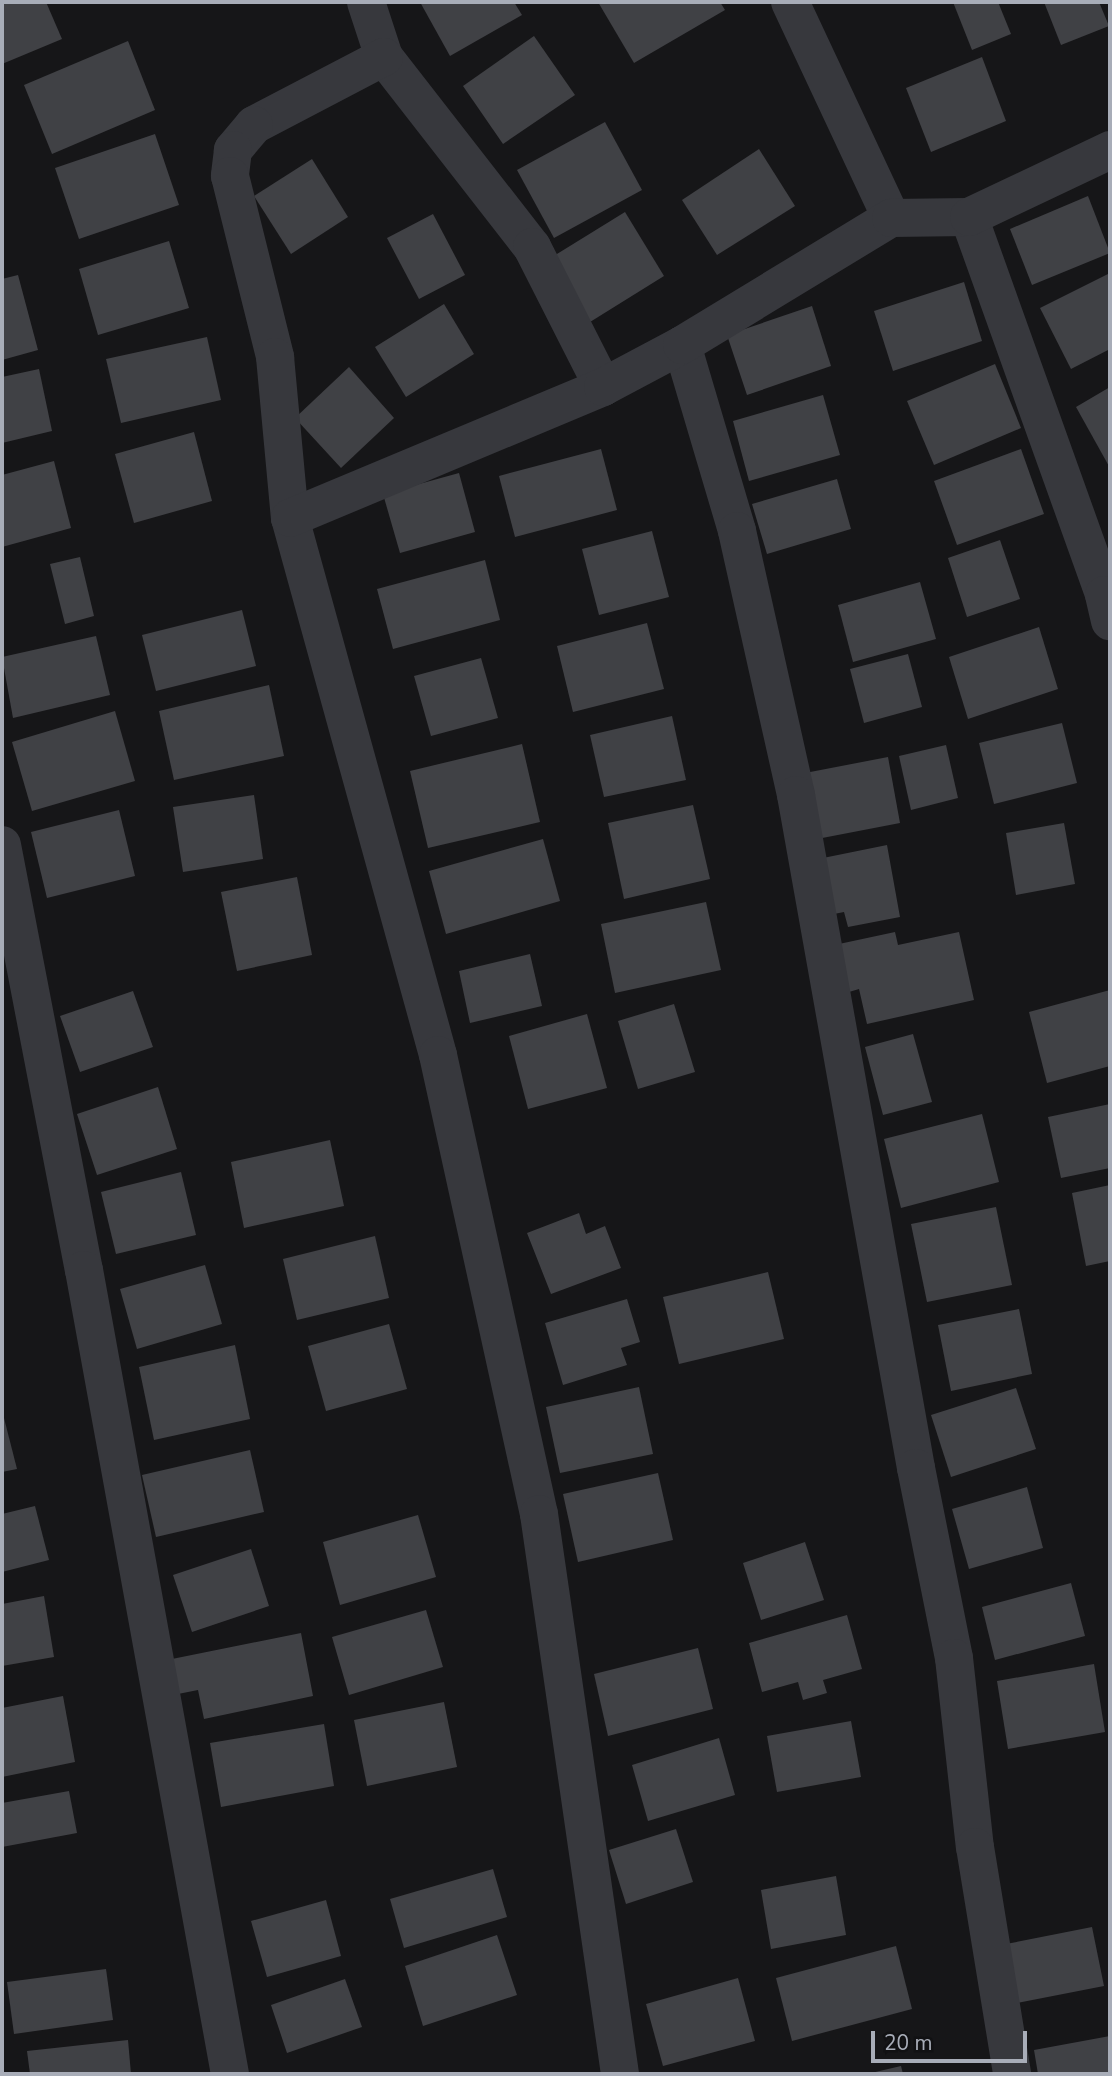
<!DOCTYPE html>
<style>
body{margin:0}
#map{position:relative;width:1112px;height:2076px;overflow:hidden;background:#161618;font-family:"Nunito Sans",sans-serif}
div>[style]{position:absolute}
.building>*{inset:0;background:#404145}
.minor>*{height:38px;margin:-19px;padding:0 19px;transform-origin:19px;border-radius:19px;background:#37383d}
span{translate:-50% -50%;white-space:nowrap;text-align:center;line-height:1.15;-webkit-text-stroke:5px #111113;paint-order:stroke}
.frame{position:absolute;inset:0;border:4px solid #a8adb8;pointer-events:none}
.scale{position:absolute;left:871px;top:2031px;width:156px;height:32px;box-sizing:border-box;border:4px solid #a8adb8;border-top:0;padding-left:9px;font-size:21px;line-height:24px;white-space:nowrap;color:#a8adb8;-webkit-text-stroke:5px #111113;paint-order:stroke}
</style>
<div id="map">
<div class="building">
<i style="clip-path:polygon(2px 2px,46px 2px,62px 39px,2px 64px)"></i>
<i style="clip-path:polygon(420px 2px,514px 2px,522px 15px,450px 56px)"></i>
<i style="clip-path:polygon(598px 2px,720px 2px,725px 10px,634px 63px)"></i>
<i style="clip-path:polygon(953px 2px,998px 2px,1011px 34px,972px 50px)"></i>
<i style="clip-path:polygon(1044px 2px,1099px 2px,1109px 26px,1061px 45px)"></i>
<i style="clip-path:polygon(534px 36px,575px 95px,503px 144px,463px 86px)"></i>
<i style="clip-path:polygon(128px 41px,155px 110px,52px 154px,24px 85px)"></i>
<i style="clip-path:polygon(982px 57px,1006px 121px,931px 152px,906px 88px)"></i>
<i style="clip-path:polygon(605px 122px,642px 190px,554px 238px,517px 170px)"></i>
<i style="clip-path:polygon(155px 134px,179px 205px,79px 239px,55px 168px)"></i>
<i style="clip-path:polygon(759px 149px,795px 206px,717px 255px,682px 200px)"></i>
<i style="clip-path:polygon(312px 159px,348px 217px,291px 254px,254px 196px)"></i>
<i style="clip-path:polygon(1088px 196px,1110px 253px,1032px 285px,1010px 229px)"></i>
<i style="clip-path:polygon(625px 212px,664px 276px,582px 327px,544px 262px)"></i>
<i style="clip-path:polygon(433px 214px,465px 275px,419px 299px,387px 238px)"></i>
<i style="clip-path:polygon(169px 241px,189px 308px,98px 335px,79px 269px)"></i>
<i style="clip-path:polygon(1110px 273px,1110px 349px,1071px 369px,1040px 308px)"></i>
<i style="clip-path:polygon(18px 275px,38px 350px,2px 360px,2px 279px)"></i>
<i style="clip-path:polygon(964px 282px,982px 341px,893px 371px,874px 311px)"></i>
<i style="clip-path:polygon(444px 304px,474px 354px,406px 397px,375px 347px)"></i>
<i style="clip-path:polygon(812px 306px,831px 366px,747px 395px,727px 335px)"></i>
<i style="clip-path:polygon(207px 337px,221px 400px,121px 423px,106px 359px)"></i>
<i style="clip-path:polygon(995px 364px,1021px 428px,934px 465px,907px 401px)"></i>
<i style="clip-path:polygon(349px 367px,394px 418px,341px 468px,295px 418px)"></i>
<i style="clip-path:polygon(39px 369px,52px 431px,2px 443px,2px 377px)"></i>
<i style="clip-path:polygon(1110px 387px,1110px 468px,1076px 407px)"></i>
<i style="clip-path:polygon(823px 395px,840px 455px,749px 481px,733px 421px)"></i>
<i style="clip-path:polygon(194px 432px,212px 501px,134px 523px,115px 454px)"></i>
<i style="clip-path:polygon(601px 449px,617px 510px,515px 537px,499px 476px)"></i>
<i style="clip-path:polygon(1021px 449px,1044px 514px,957px 545px,934px 481px)"></i>
<i style="clip-path:polygon(54px 461px,71px 528px,2px 547px,2px 475px)"></i>
<i style="clip-path:polygon(459px 473px,475px 532px,400px 553px,383px 494px)"></i>
<i style="clip-path:polygon(837px 479px,851px 529px,767px 554px,752px 504px)"></i>
<i style="clip-path:polygon(652px 531px,669px 597px,599px 615px,582px 549px)"></i>
<i style="clip-path:polygon(1000px 540px,1020px 599px,967px 617px,948px 558px)"></i>
<i style="clip-path:polygon(80px 557px,94px 616px,65px 624px,50px 564px)"></i>
<i style="clip-path:polygon(485px 560px,500px 620px,393px 649px,377px 589px)"></i>
<i style="clip-path:polygon(920px 582px,936px 639px,853px 662px,838px 605px)"></i>
<i style="clip-path:polygon(242px 610px,256px 666px,156px 691px,142px 635px)"></i>
<i style="clip-path:polygon(647px 623px,664px 689px,573px 712px,557px 646px)"></i>
<i style="clip-path:polygon(1039px 627px,1058px 689px,968px 719px,949px 657px)"></i>
<i style="clip-path:polygon(96px 636px,110px 695px,13px 718px,2px 657px)"></i>
<i style="clip-path:polygon(908px 654px,922px 707px,864px 723px,850px 669px)"></i>
<i style="clip-path:polygon(481px 658px,498px 718px,431px 736px,414px 676px)"></i>
<i style="clip-path:polygon(269px 685px,284px 756px,174px 780px,159px 711px)"></i>
<i style="clip-path:polygon(115px 711px,135px 781px,32px 811px,12px 742px)"></i>
<i style="clip-path:polygon(672px 716px,686px 780px,604px 797px,590px 735px)"></i>
<i style="clip-path:polygon(1062px 723px,1077px 783px,994px 804px,979px 743px)"></i>
<i style="clip-path:polygon(522px 744px,540px 822px,428px 848px,410px 771px)"></i>
<i style="clip-path:polygon(946px 745px,958px 798px,911px 810px,899px 756px)"></i>
<i style="clip-path:polygon(888px 757px,900px 823px,817px 839px,805px 773px)"></i>
<i style="clip-path:polygon(254px 795px,263px 859px,183px 872px,173px 807px)"></i>
<i style="clip-path:polygon(693px 805px,710px 879px,624px 899px,608px 823px)"></i>
<i style="clip-path:polygon(119px 810px,135px 876px,47px 898px,31px 832px)"></i>
<i style="clip-path:polygon(1064px 823px,1075px 884px,1016px 895px,1006px 833px)"></i>
<i style="clip-path:polygon(543px 839px,560px 901px,446px 934px,429px 871px)"></i>
<i style="clip-path:polygon(887px 845px,900px 917px,848px 927px,844px 912px,834px 914px,823px 858px)"></i>
<i style="clip-path:polygon(297px 877px,312px 955px,237px 971px,221px 892px)"></i>
<i style="clip-path:polygon(706px 902px,721px 970px,615px 993px,601px 924px)"></i>
<i style="clip-path:polygon(895px 932px,898px 945px,959px 932px,974px 1000px,867px 1024px,859px 989px,849px 992px,839px 944px)"></i>
<i style="clip-path:polygon(530px 954px,542px 1006px,470px 1023px,459px 971px)"></i>
<i style="clip-path:polygon(1110px 990px,1110px 1066px,1047px 1083px,1029px 1012px)"></i>
<i style="clip-path:polygon(133px 991px,153px 1047px,80px 1072px,60px 1016px)"></i>
<i style="clip-path:polygon(674px 1004px,695px 1072px,638px 1089px,618px 1021px)"></i>
<i style="clip-path:polygon(587px 1014px,607px 1088px,528px 1109px,509px 1036px)"></i>
<i style="clip-path:polygon(913px 1034px,932px 1102px,883px 1115px,865px 1047px)"></i>
<i style="clip-path:polygon(158px 1087px,177px 1149px,97px 1175px,77px 1114px)"></i>
<i style="clip-path:polygon(1110px 1104px,1110px 1168px,1061px 1178px,1048px 1117px)"></i>
<i style="clip-path:polygon(982px 1114px,999px 1182px,901px 1208px,884px 1139px)"></i>
<i style="clip-path:polygon(330px 1140px,344px 1206px,244px 1228px,231px 1162px)"></i>
<i style="clip-path:polygon(181px 1172px,196px 1235px,116px 1254px,101px 1192px)"></i>
<i style="clip-path:polygon(1110px 1185px,1110px 1261px,1086px 1266px,1072px 1193px)"></i>
<i style="clip-path:polygon(996px 1207px,1012px 1285px,927px 1302px,911px 1224px)"></i>
<i style="clip-path:polygon(579px 1213px,586px 1234px,605px 1226px,621px 1268px,551px 1294px,527px 1233px)"></i>
<i style="clip-path:polygon(375px 1236px,389px 1298px,297px 1320px,283px 1259px)"></i>
<i style="clip-path:polygon(205px 1265px,222px 1324px,137px 1349px,120px 1289px)"></i>
<i style="clip-path:polygon(768px 1272px,784px 1339px,679px 1364px,663px 1297px)"></i>
<i style="clip-path:polygon(627px 1299px,640px 1342px,621px 1348px,627px 1365px,563px 1385px,545px 1323px)"></i>
<i style="clip-path:polygon(1019px 1309px,1032px 1374px,951px 1391px,938px 1325px)"></i>
<i style="clip-path:polygon(389px 1324px,407px 1389px,326px 1411px,308px 1346px)"></i>
<i style="clip-path:polygon(235px 1345px,250px 1419px,154px 1440px,139px 1367px)"></i>
<i style="clip-path:polygon(639px 1387px,653px 1454px,560px 1473px,546px 1407px)"></i>
<i style="clip-path:polygon(1016px 1388px,1036px 1449px,951px 1477px,931px 1415px)"></i>
<i style="clip-path:polygon(2px 1418px,4px 1418px,17px 1469px,2px 1472px)"></i>
<i style="clip-path:polygon(250px 1450px,264px 1512px,156px 1537px,142px 1475px)"></i>
<i style="clip-path:polygon(658px 1473px,673px 1540px,578px 1562px,563px 1494px)"></i>
<i style="clip-path:polygon(1027px 1487px,1043px 1548px,969px 1569px,952px 1509px)"></i>
<i style="clip-path:polygon(35px 1506px,49px 1560px,2px 1572px,2px 1514px)"></i>
<i style="clip-path:polygon(418px 1515px,436px 1577px,340px 1605px,323px 1542px)"></i>
<i style="clip-path:polygon(805px 1542px,824px 1600px,761px 1620px,743px 1563px)"></i>
<i style="clip-path:polygon(251px 1549px,269px 1606px,192px 1632px,173px 1575px)"></i>
<i style="clip-path:polygon(1071px 1583px,1085px 1636px,995px 1660px,982px 1607px)"></i>
<i style="clip-path:polygon(44px 1596px,54px 1657px,2px 1666px,2px 1604px)"></i>
<i style="clip-path:polygon(426px 1610px,443px 1667px,349px 1695px,332px 1637px)"></i>
<i style="clip-path:polygon(847px 1615px,862px 1669px,823px 1680px,827px 1693px,803px 1700px,798px 1682px,762px 1692px,749px 1643px)"></i>
<i style="clip-path:polygon(301px 1633px,313px 1696px,204px 1719px,198px 1690px,173px 1695px,167px 1660px)"></i>
<i style="clip-path:polygon(698px 1648px,713px 1709px,608px 1736px,594px 1674px)"></i>
<i style="clip-path:polygon(1094px 1664px,1105px 1732px,1008px 1749px,997px 1681px)"></i>
<i style="clip-path:polygon(63px 1696px,75px 1762px,2px 1777px,2px 1708px)"></i>
<i style="clip-path:polygon(444px 1702px,457px 1767px,367px 1786px,354px 1720px)"></i>
<i style="clip-path:polygon(851px 1721px,861px 1777px,777px 1792px,767px 1736px)"></i>
<i style="clip-path:polygon(324px 1724px,334px 1786px,221px 1807px,210px 1743px)"></i>
<i style="clip-path:polygon(719px 1738px,735px 1795px,648px 1821px,632px 1765px)"></i>
<i style="clip-path:polygon(69px 1791px,77px 1833px,2px 1847px,2px 1803px)"></i>
<i style="clip-path:polygon(676px 1829px,693px 1882px,626px 1904px,609px 1850px)"></i>
<i style="clip-path:polygon(493px 1869px,507px 1917px,404px 1948px,390px 1899px)"></i>
<i style="clip-path:polygon(836px 1876px,846px 1935px,771px 1949px,761px 1890px)"></i>
<i style="clip-path:polygon(326px 1900px,341px 1956px,267px 1977px,251px 1921px)"></i>
<i style="clip-path:polygon(1092px 1927px,1104px 1986px,1017px 2003px,1006px 1944px)"></i>
<i style="clip-path:polygon(497px 1935px,517px 1995px,423px 2026px,405px 1966px)"></i>
<i style="clip-path:polygon(896px 1946px,912px 2009px,792px 2041px,776px 1978px)"></i>
<i style="clip-path:polygon(106px 1969px,113px 2020px,14px 2034px,7px 1982px)"></i>
<i style="clip-path:polygon(738px 1978px,755px 2041px,663px 2066px,646px 2004px)"></i>
<i style="clip-path:polygon(345px 1979px,362px 2027px,287px 2053px,271px 2005px)"></i>
<i style="clip-path:polygon(1110px 2036px,1110px 2074px,1038px 2074px,1034px 2050px)"></i>
<i style="clip-path:polygon(128px 2040px,131px 2074px,30px 2074px,27px 2051px)"></i>
<i style="clip-path:polygon(901px 2066px,903px 2074px,871px 2074px,871px 2073px)"></i>
</div>
<div class="minor">
<i style="left:366px;top:2px;width:58px;rotate:71.9deg"></i>
<i style="left:384px;top:57px;width:241px;rotate:52.1deg"></i>
<i style="left:532px;top:247px;width:157px;rotate:63.1deg"></i>
<i style="left:790px;top:2px;width:238px;rotate:64.9deg"></i>
<i style="left:384px;top:57px;width:147px;rotate:152.4deg"></i>
<i style="left:254px;top:125px;width:33px;rotate:130deg"></i>
<i style="left:233px;top:150px;width:26px;rotate:97deg"></i>
<i style="left:230px;top:176px;width:187px;rotate:76deg"></i>
<i style="left:275px;top:357px;width:162px;rotate:84.7deg"></i>
<i style="left:290px;top:518px;width:557px;rotate:74.59deg"></i>
<i style="left:438px;top:1055px;width:470px;rotate:77.6deg"></i>
<i style="left:539px;top:1514px;width:566px;rotate:81.77deg"></i>
<i style="left:969px;top:217px;width:401px;rotate:70.3deg"></i>
<i style="left:1104px;top:595px;width:27px;rotate:77deg"></i>
<i style="left:682px;top:345px;width:194px;rotate:73.5deg"></i>
<i style="left:737px;top:531px;width:271px;rotate:77.4deg"></i>
<i style="left:796px;top:795px;width:684px;rotate:79.89deg"></i>
<i style="left:916px;top:1468px;width:194px;rotate:78.7deg"></i>
<i style="left:954px;top:1658px;width:190px;rotate:83.7deg"></i>
<i style="left:975px;top:1847px;width:230px;rotate:80.7deg"></i>
<i style="left:290px;top:518px;width:339px;rotate:-22.7deg"></i>
<i style="left:603px;top:387px;width:89px;rotate:-28deg"></i>
<i style="left:682px;top:345px;width:245px;rotate:-31.3deg"></i>
<i style="left:891px;top:218px;width:78px;rotate:-0.7deg"></i>
<i style="left:969px;top:217px;width:156px;rotate:-25.4deg"></i>
<i style="left:2px;top:845px;width:433px;rotate:79.1deg"></i>
<i style="left:84px;top:1270px;width:817px;rotate:79.71deg"></i>
</div>
<div class="frame"></div>
<div class="scale">20 m</div>
</div>
